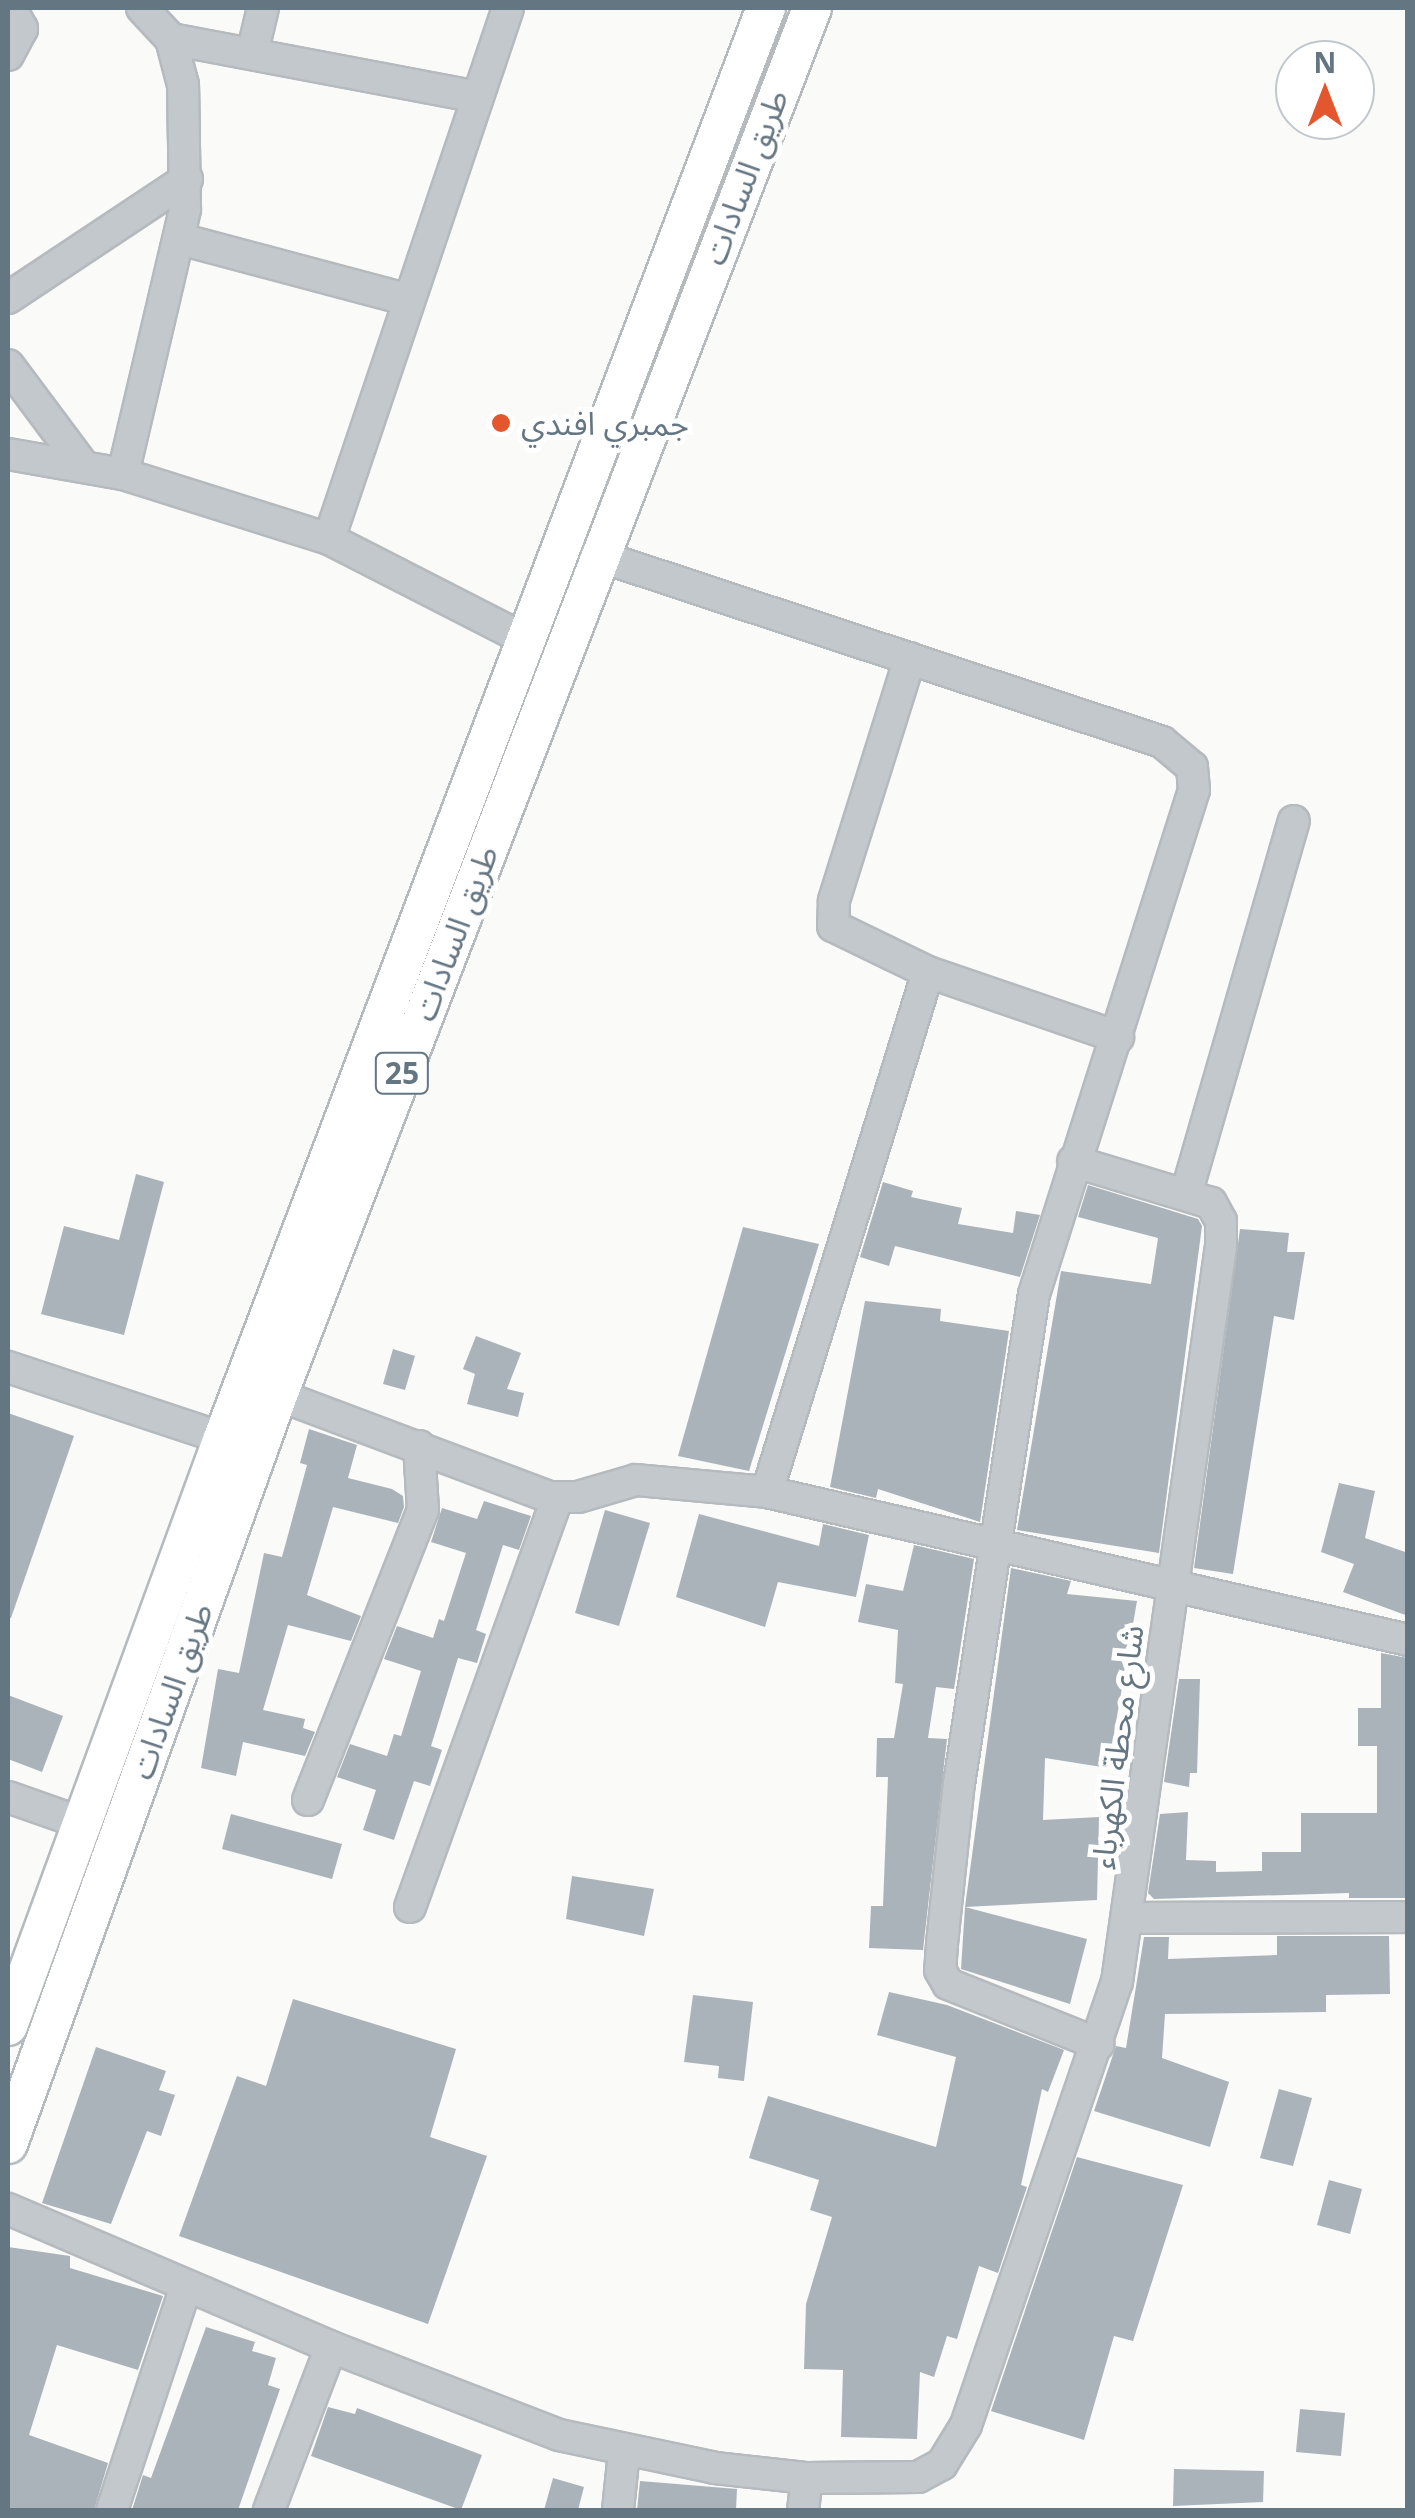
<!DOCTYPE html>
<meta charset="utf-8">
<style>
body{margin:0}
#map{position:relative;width:1415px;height:2518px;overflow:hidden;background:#fafaf8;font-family:"Noto Sans","Noto Sans Arabic",sans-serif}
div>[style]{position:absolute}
.building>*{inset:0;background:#aab3b9}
.roads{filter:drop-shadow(2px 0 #b5babe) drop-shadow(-2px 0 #b5babe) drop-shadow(0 2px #b5babe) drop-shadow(0 -2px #b5babe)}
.minor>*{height:30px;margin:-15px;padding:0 15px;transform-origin:15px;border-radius:15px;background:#c3c8cc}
.major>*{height:38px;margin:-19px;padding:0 19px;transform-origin:19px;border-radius:19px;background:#fff}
.dots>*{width:28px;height:28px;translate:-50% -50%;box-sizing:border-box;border:5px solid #fff;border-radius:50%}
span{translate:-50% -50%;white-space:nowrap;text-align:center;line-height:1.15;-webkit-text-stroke:10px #fff;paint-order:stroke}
.shield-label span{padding:2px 8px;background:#fff;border:2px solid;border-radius:8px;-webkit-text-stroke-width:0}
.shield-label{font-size:30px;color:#657683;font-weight:700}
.street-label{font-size:32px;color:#657683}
.poi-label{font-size:32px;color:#657683}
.left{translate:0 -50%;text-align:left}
.frame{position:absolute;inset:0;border:10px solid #657683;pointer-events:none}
.north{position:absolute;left:1275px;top:40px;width:100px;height:100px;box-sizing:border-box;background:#fff;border:2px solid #c1c8cd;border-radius:50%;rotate:0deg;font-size:28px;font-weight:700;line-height:40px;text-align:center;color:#657683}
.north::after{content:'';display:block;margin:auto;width:35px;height:45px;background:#e4572e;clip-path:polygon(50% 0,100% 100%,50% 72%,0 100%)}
</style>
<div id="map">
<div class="building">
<i style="clip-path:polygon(136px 1174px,164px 1182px,124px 1335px,41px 1314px,64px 1226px,119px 1240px)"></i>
<i style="clip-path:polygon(883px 1182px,913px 1191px,911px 1197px,962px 1208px,958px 1224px,1013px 1233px,1016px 1211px,1040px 1215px,1020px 1277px,895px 1246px,889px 1266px,860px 1257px)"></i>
<i style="clip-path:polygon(1088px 1185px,1198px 1219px,1202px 1226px,1159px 1553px,1017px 1530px,1061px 1271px,1151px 1284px,1158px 1238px,1078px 1217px)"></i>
<i style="clip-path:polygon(743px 1227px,819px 1244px,749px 1471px,678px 1456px)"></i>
<i style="clip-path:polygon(1240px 1229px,1289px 1233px,1287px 1252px,1305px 1252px,1294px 1320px,1274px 1316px,1233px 1574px,1194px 1568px)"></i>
<i style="clip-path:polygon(865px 1301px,941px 1309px,940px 1321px,1009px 1331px,980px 1522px,878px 1489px,876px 1498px,830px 1487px)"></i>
<i style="clip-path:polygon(476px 1336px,521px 1353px,507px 1389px,524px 1393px,518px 1417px,467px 1404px,475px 1374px,463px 1369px)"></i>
<i style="clip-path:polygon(393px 1349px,415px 1356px,405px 1390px,383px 1384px)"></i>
<i style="clip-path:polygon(8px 1413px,74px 1436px,11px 1618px,8px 1618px)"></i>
<i style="clip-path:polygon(309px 1429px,357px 1445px,348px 1478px,392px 1489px,403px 1496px,404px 1507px,398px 1523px,333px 1507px,307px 1595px,361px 1616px,351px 1641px,288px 1625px,263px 1710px,305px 1719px,303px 1728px,315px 1732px,305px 1756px,243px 1742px,236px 1776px,201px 1768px,218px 1669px,239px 1673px,264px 1553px,282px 1557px,307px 1465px,300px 1463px)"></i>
<i style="clip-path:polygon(1339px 1483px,1375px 1491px,1365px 1538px,1408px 1553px,1408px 1616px,1343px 1592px,1354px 1564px,1321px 1552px)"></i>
<i style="clip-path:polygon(484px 1501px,531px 1516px,519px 1550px,503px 1545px,476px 1630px,486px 1634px,477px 1663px,458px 1658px,431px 1746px,442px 1750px,430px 1786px,414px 1781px,394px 1840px,363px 1830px,376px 1790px,337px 1777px,350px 1744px,387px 1756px,394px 1734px,401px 1736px,421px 1671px,384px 1659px,397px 1626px,433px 1638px,439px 1619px,444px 1621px,466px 1553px,431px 1542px,442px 1508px,477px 1519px)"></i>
<i style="clip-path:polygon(605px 1510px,650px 1523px,619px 1626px,575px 1613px)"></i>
<i style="clip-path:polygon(699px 1514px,819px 1546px,823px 1524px,869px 1535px,856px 1597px,778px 1582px,765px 1627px,676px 1597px)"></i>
<i style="clip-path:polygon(914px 1545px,974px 1559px,954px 1689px,936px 1687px,928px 1738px,947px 1739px,923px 1950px,869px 1948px,871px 1906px,883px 1906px,888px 1777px,876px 1777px,877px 1738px,894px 1738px,903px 1684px,895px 1683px,898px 1630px,858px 1622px,866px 1584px,903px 1591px)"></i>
<i style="clip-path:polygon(1011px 1568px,1071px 1581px,1067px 1594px,1137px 1601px,1108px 1768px,1045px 1758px,1043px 1820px,1099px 1817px,1097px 1900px,965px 1907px)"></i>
<i style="clip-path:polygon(1381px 1653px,1408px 1658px,1408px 1898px,1349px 1898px,1349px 1893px,1154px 1899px,1148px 1893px,1160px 1814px,1188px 1812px,1186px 1860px,1216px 1861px,1216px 1872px,1262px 1871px,1262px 1852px,1301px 1852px,1301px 1813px,1377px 1813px,1377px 1746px,1358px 1746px,1358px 1708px,1381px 1708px)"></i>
<i style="clip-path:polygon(1179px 1679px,1200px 1679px,1197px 1773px,1190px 1773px,1189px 1787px,1164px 1782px)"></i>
<i style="clip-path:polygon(8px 1695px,63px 1716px,42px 1772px,8px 1759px)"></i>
<i style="clip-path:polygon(231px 1814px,342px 1844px,332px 1879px,222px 1849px)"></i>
<i style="clip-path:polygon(572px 1876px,654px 1889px,644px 1936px,566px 1919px)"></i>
<i style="clip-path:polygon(965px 1907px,1087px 1939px,1070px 2004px,961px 1969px)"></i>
<i style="clip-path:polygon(1277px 1936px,1389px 1936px,1390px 1994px,1326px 1995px,1326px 2012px,1165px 2014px,1162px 2058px,1229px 2082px,1210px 2147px,1094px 2111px,1116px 2046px,1126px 2048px,1144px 1937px,1169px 1937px,1168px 1959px,1277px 1955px)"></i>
<i style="clip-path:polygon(889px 1992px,947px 2005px,1064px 2050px,1048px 2092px,1042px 2089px,1021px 2185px,1027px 2187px,998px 2273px,979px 2266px,957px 2339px,947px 2336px,934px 2377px,920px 2372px,917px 2439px,841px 2437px,843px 2370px,804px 2369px,806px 2304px,832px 2217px,810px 2210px,819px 2180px,749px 2158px,768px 2096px,936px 2147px,956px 2057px,877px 2035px)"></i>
<i style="clip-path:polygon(693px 1995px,753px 2002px,744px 2081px,718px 2078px,719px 2066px,684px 2062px)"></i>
<i style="clip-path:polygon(293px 1999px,456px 2049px,430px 2137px,487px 2156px,428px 2324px,179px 2236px,237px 2076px,266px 2086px)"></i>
<i style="clip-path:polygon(96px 2047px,166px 2071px,159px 2090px,175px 2095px,161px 2136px,147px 2131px,111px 2224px,42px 2203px)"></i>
<i style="clip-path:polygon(1279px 2089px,1312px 2098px,1293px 2166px,1260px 2158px)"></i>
<i style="clip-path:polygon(1077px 2157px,1183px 2185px,1133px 2341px,1114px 2336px,1084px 2440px,991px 2411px)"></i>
<i style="clip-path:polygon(1329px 2180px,1362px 2189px,1350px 2234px,1317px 2225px)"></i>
<i style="clip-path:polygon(8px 2247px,70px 2256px,70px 2268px,163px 2296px,138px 2370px,57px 2345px,29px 2435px,108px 2463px,94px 2510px,8px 2510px)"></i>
<i style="clip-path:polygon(206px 2327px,255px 2342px,252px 2351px,276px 2358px,268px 2385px,280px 2389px,238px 2510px,132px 2510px,143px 2475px,151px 2478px)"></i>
<i style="clip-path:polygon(328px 2407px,355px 2414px,357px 2408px,482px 2455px,461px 2510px,311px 2456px)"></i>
<i style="clip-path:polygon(1300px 2409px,1345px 2413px,1341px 2456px,1296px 2452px)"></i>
<i style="clip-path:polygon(1174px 2469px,1264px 2471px,1263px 2502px,1173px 2506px)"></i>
<i style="clip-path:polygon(553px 2478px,584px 2487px,578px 2510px,544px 2510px)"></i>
<i style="clip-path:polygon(640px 2481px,737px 2489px,736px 2510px,637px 2510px)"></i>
</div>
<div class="roads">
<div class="minor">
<i style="left:142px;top:8px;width:42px;rotate:46.9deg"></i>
<i style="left:171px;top:39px;width:311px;rotate:10.7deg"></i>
<i style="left:252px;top:54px;width:47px;rotate:-76.6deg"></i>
<i style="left:8px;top:55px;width:30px;rotate:-62deg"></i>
<i style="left:22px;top:29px;width:24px;rotate:-118deg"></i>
<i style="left:180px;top:239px;width:237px;rotate:14.9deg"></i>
<i style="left:8px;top:298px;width:215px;rotate:-33.6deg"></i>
<i style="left:8px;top:365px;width:127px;rotate:53.3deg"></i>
<i style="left:8px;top:454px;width:117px;rotate:9.9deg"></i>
<i style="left:123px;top:474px;width:216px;rotate:17.5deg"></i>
<i style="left:329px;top:539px;width:219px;rotate:27.1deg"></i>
<i style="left:123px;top:474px;width:272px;rotate:-76.8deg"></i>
<i style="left:185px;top:209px;width:124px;rotate:-90.9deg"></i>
<i style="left:183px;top:85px;width:48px;rotate:-104.6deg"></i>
<i style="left:329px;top:539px;width:560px;rotate:-71.37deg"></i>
<i style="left:596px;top:555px;width:596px;rotate:18.28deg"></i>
<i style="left:1162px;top:742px;width:39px;rotate:40deg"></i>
<i style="left:1192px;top:767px;width:23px;rotate:85deg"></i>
<i style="left:1194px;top:790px;width:529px;rotate:107.61deg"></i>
<i style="left:1034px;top:1294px;width:494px;rotate:98.7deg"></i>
<i style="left:959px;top:1782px;width:163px;rotate:96deg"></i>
<i style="left:942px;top:1944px;width:26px;rotate:94deg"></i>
<i style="left:940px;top:1970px;width:16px;rotate:60deg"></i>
<i style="left:948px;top:1984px;width:162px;rotate:21.8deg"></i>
<i style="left:910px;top:658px;width:255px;rotate:107.4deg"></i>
<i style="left:834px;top:901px;width:25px;rotate:92deg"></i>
<i style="left:833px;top:926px;width:106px;rotate:25.8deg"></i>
<i style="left:928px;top:972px;width:201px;rotate:18.9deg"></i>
<i style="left:1187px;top:1191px;width:385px;rotate:-73.9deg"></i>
<i style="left:8px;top:1367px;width:226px;rotate:18.3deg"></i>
<i style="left:278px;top:1395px;width:290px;rotate:20.6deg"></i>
<i style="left:550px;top:1497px;width:28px"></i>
<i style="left:578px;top:1497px;width:60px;rotate:-16.3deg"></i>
<i style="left:636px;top:1480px;width:132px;rotate:5.2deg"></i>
<i style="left:767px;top:1492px;width:658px;rotate:13deg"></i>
<i style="left:767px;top:1492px;width:544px;rotate:-72.8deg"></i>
<i style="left:8px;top:1797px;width:78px;rotate:19.4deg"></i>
<i style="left:308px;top:1800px;width:312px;rotate:-68.4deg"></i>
<i style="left:423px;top:1510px;width:64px;rotate:-93.6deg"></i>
<i style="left:410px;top:1907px;width:434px;rotate:-70.2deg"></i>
<i style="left:1129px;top:1918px;width:279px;rotate:-0.2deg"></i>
<i style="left:8px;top:2209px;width:351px;rotate:23.1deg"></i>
<i style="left:331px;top:2347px;width:244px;rotate:21.1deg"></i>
<i style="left:559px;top:2435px;width:159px;rotate:11.9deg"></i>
<i style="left:715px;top:2468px;width:93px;rotate:6.2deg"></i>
<i style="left:807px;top:2478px;width:111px;rotate:-0.5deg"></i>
<i style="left:918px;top:2477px;width:27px;rotate:-28deg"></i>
<i style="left:942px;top:2464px;width:46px;rotate:-58.4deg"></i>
<i style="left:966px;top:2425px;width:468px;rotate:-71.2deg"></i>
<i style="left:1117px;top:1982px;width:743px;rotate:-81.96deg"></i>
<i style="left:1221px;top:1246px;width:25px;rotate:-90deg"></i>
<i style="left:1221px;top:1221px;width:21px;rotate:-119deg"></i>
<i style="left:1211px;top:1203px;width:144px;rotate:-163.1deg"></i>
<i style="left:112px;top:2510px;width:236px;rotate:-71.7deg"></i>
<i style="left:269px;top:2510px;width:174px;rotate:-69.2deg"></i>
<i style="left:618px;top:2510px;width:58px;rotate:-84.1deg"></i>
<i style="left:803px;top:2510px;width:32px;rotate:-83deg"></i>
</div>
<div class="major">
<i style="left:8px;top:2026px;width:626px;rotate:-69.92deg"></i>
<i style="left:223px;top:1438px;width:1530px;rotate:-69.21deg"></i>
<i style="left:8px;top:2144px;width:796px;rotate:-70.18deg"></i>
<i style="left:278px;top:1395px;width:1486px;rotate:-68.94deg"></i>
</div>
</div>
<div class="dots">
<i style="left:501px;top:423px;background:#e4572e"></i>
</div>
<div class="shield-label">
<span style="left:402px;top:1073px">25</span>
</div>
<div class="street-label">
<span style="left:745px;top:177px;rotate:-69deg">طريق السادات</span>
<span style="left:455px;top:933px;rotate:-69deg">طريق السادات</span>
<span style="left:171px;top:1691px;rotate:-70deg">طريق السادات</span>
<span style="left:1117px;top:1747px;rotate:-83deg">شارع محطة الكهرباء</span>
</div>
<div class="poi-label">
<span class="left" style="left:521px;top:423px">جمبري افندي</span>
</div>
<div class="frame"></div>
<div class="north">N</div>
</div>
